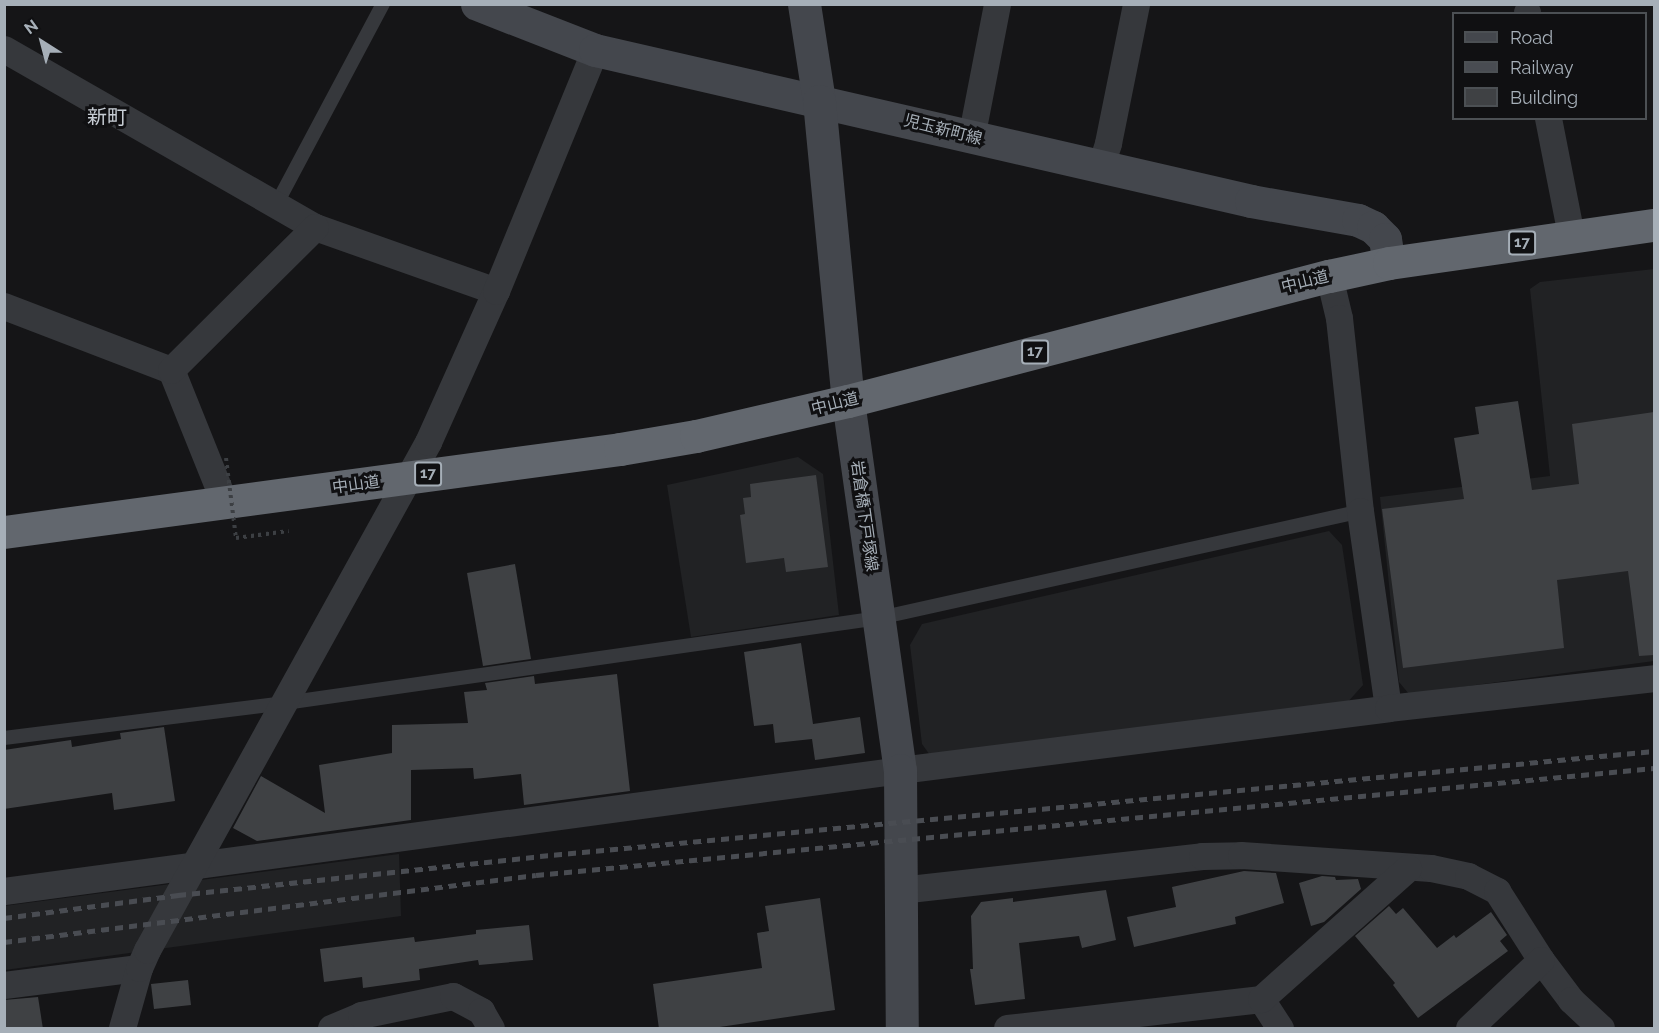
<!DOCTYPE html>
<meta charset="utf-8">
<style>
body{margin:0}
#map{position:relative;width:1659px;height:1033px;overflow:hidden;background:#151517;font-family:Raleway,"Noto Sans JP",sans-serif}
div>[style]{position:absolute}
.built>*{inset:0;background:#212224}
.building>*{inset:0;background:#3f4144}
.path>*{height:4px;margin-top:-2px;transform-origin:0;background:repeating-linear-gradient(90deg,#3c3f43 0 3px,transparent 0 7.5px)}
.lane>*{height:14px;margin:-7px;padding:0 7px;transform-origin:7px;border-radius:7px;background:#36383c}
.street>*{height:27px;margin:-13.5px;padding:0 13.5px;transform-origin:13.5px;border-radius:13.5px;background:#36383c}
.secondary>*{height:33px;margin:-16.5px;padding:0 16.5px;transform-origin:16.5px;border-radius:16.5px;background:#44474d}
.highway>*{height:33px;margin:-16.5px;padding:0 16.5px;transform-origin:16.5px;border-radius:16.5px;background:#62676e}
.rail>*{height:4.5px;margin-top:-2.25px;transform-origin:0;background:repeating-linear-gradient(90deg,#494c52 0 8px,transparent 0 14px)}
.path-bridge>*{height:4px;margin-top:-2px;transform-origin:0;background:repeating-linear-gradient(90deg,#3c3f43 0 3px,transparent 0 7.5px)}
span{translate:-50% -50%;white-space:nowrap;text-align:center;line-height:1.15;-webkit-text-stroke:6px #101012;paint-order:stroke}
.shield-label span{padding:2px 4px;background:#101012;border:2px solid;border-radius:4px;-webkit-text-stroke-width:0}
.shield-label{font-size:15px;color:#a6afb8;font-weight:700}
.street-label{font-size:16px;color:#a6afb8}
.quarter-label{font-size:20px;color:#c7cdd4}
.frame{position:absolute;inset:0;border:6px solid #a6afb8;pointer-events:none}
.legend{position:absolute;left:1452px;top:12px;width:195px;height:108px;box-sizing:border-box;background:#101012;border:2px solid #4c5054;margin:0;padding:8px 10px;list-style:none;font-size:18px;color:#a6afb8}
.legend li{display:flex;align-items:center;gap:12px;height:30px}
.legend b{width:30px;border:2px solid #4c5054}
.north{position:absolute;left:12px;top:12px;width:60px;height:60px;-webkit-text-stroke:4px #101012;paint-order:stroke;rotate:324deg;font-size:16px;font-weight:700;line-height:24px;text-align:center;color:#a6afb8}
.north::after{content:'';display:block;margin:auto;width:21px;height:27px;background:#a6afb8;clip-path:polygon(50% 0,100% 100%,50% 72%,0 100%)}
</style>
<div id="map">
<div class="built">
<i style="clip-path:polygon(1654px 269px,1654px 661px,1409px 694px,1399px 682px,1380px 497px,1550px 476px,1530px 289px,1540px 282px)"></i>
<i style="clip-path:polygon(798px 457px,823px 474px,839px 615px,691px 637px,667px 485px)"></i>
<i style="clip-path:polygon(1329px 531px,1342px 545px,1363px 685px,1346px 704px,932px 758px,922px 744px,910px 645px,922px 624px)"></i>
<i style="clip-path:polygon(399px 854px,401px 916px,5px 970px,4px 906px)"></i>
</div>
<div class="building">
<i style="clip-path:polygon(1518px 401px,1532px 490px,1579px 484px,1572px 424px,1654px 412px,1654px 655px,1639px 656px,1628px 571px,1557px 580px,1564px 648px,1403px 668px,1382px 509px,1464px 499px,1454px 438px,1479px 434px,1475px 407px)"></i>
<i style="clip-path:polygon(816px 475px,828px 567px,786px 572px,784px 558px,746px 563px,740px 515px,745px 514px,743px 498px,751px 497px,750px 484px)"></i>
<i style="clip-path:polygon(515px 564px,531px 659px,483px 666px,467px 573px)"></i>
<i style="clip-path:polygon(801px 643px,813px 724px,860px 717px,865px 753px,815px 760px,812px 739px,775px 743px,773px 724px,754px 726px,744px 652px)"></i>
<i style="clip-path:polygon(617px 674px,630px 791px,524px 805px,521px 774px,474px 779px,473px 768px,411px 770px,411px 820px,257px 841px,233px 828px,261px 776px,325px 813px,319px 765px,392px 753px,392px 725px,468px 723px,464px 692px,487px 690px,485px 683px,534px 676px,535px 684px)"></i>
<i style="clip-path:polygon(164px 727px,175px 801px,114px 810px,112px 793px,4px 809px,4px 750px,71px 740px,72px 747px,121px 739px,120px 733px)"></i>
<i style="clip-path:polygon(1244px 871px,1276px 873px,1284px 903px,1235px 917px,1236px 924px,1134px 947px,1127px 917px,1176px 907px,1172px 887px)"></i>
<i style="clip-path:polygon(1322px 876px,1335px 877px,1336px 880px,1358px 879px,1361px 889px,1324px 922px,1311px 926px,1299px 883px)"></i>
<i style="clip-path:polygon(1106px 890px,1116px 940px,1082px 948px,1079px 936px,1019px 943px,1025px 999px,975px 1005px,970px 969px,973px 969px,971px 916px,981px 902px,1013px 898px,1013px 902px)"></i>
<i style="clip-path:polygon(820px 898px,835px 1010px,706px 1029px,659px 1029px,653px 984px,762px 968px,757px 933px,769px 931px,765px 906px)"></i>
<i style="clip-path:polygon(1389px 906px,1396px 914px,1403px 908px,1437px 948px,1454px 935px,1456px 938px,1491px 912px,1507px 935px,1500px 941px,1508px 951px,1418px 1018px,1393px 985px,1395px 983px,1355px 936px)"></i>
<i style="clip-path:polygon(529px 925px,533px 960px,479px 965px,478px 960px,419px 969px,420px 980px,363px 988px,362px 977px,324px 982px,320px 949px,414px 937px,415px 942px,476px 934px,476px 930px)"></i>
<i style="clip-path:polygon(188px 980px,191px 1005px,154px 1009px,151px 984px)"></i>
<i style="clip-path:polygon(38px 997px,43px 1029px,4px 1029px,4px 1000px)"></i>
</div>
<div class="path">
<i style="left:236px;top:538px;width:53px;rotate:-7.5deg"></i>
</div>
<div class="lane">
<i style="left:276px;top:205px;width:228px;rotate:-62deg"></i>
<i style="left:4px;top:738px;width:283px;rotate:-7.1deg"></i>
<i style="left:285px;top:703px;width:600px;rotate:-8.14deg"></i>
<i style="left:879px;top:618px;width:493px;rotate:-12.5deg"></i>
</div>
<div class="street">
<i style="left:1527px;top:12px;width:2px;rotate:90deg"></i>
<i style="left:4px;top:49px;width:358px;rotate:29.8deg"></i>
<i style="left:315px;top:227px;width:192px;rotate:19.5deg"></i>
<i style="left:1548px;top:118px;width:119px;rotate:78.9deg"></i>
<i style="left:971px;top:138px;width:136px;rotate:-79deg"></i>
<i style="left:1101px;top:165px;width:23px;rotate:-72deg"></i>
<i style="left:1108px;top:143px;width:142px;rotate:-78.6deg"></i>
<i style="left:1329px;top:276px;width:43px;rotate:76.6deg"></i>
<i style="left:1339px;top:318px;width:194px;rotate:83.8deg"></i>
<i style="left:1360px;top:511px;width:199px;rotate:81.9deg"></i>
<i style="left:4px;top:306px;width:179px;rotate:21deg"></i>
<i style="left:225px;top:504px;width:144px;rotate:-111.9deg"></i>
<i style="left:171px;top:370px;width:203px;rotate:-44.8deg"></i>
<i style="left:900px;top:890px;width:304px;rotate:-6.4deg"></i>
<i style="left:1202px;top:856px;width:39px;rotate:-1deg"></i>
<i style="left:1241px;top:855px;width:190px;rotate:3.9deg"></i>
<i style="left:1431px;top:868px;width:38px;rotate:12deg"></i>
<i style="left:1468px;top:876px;width:33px;rotate:27deg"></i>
<i style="left:1497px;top:891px;width:82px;rotate:57.5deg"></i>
<i style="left:1541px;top:960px;width:50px;rotate:53.1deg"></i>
<i style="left:1571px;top:1000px;width:41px;rotate:43deg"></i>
<i style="left:4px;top:891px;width:904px;rotate:-7.69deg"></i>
<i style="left:900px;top:770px;width:492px;rotate:-7.2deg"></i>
<i style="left:1388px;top:708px;width:268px;rotate:-6.4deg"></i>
<i style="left:4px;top:985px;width:136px;rotate:-7.2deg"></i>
<i style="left:1261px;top:999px;width:35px;rotate:57deg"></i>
<i style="left:122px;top:1028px;width:62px;rotate:-74.2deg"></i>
<i style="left:139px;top:968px;width:20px;rotate:-66deg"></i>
<i style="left:147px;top:950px;width:581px;rotate:-61.05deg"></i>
<i style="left:428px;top:442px;width:166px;rotate:-65.8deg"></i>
<i style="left:496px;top:291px;width:261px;rotate:-67.7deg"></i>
<i style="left:331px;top:1028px;width:33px;rotate:-23deg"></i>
<i style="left:361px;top:1015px;width:94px;rotate:-11.7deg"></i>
<i style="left:453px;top:996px;width:32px;rotate:28deg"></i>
<i style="left:481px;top:1011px;width:20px;rotate:60deg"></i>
<i style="left:1007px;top:1028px;width:256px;rotate:-6.5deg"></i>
<i style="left:1261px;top:999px;width:197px;rotate:-41.7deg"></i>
<i style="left:1469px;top:1028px;width:99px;rotate:-43.4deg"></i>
</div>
<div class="secondary">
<i style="left:477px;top:4px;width:127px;rotate:21.3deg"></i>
<i style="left:595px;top:50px;width:673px;rotate:12.96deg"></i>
<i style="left:1251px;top:201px;width:109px;rotate:10.1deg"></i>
<i style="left:1358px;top:220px;width:17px;rotate:25deg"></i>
<i style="left:1373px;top:227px;width:17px;rotate:45deg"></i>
<i style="left:1385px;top:239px;width:24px;rotate:81deg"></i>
<i style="left:804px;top:4px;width:98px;rotate:81.2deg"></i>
<i style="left:819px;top:101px;width:301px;rotate:84.5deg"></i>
<i style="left:848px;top:401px;width:373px;rotate:82deg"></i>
<i style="left:900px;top:770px;width:258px;rotate:89.6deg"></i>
</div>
<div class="highway">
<i style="left:4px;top:532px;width:622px;rotate:-7.67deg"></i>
<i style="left:620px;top:449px;width:77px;rotate:-9.7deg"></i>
<i style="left:696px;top:436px;width:156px;rotate:-13deg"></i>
<i style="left:848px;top:401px;width:497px;rotate:-14.6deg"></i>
<i style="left:1329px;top:276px;width:61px;rotate:-12.2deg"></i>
<i style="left:1389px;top:263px;width:268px;rotate:-8.2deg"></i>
</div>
<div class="rail">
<i style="left:4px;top:918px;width:176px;rotate:-7.5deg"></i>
<i style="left:178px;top:895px;width:364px;rotate:-6.1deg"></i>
<i style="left:540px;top:856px;width:1119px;rotate:-5.38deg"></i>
<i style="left:4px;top:942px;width:536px;rotate:-7.18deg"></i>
<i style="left:536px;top:875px;width:1123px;rotate:-5.47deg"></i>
</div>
<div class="path-bridge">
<i style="left:226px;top:458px;width:81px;rotate:82.9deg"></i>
</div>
<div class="shield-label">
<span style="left:1522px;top:243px">17</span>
<span style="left:1035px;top:352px">17</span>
<span style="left:428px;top:474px">17</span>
</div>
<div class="street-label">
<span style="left:943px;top:130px;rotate:14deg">児玉新町線</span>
<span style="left:1305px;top:282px;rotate:-14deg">中山道</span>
<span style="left:835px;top:404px;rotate:-14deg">中山道</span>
<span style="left:356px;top:485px;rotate:-8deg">中山道</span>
<span style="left:864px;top:516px;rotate:82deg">岩倉橋下戸塚線</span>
</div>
<div class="quarter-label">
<span style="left:107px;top:117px">新町</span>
</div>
<div class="frame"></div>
<ul class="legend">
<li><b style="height:8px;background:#44474d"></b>Road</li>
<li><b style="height:8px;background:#494c52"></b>Railway</li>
<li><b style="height:16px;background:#3f4144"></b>Building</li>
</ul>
<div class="north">N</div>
</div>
